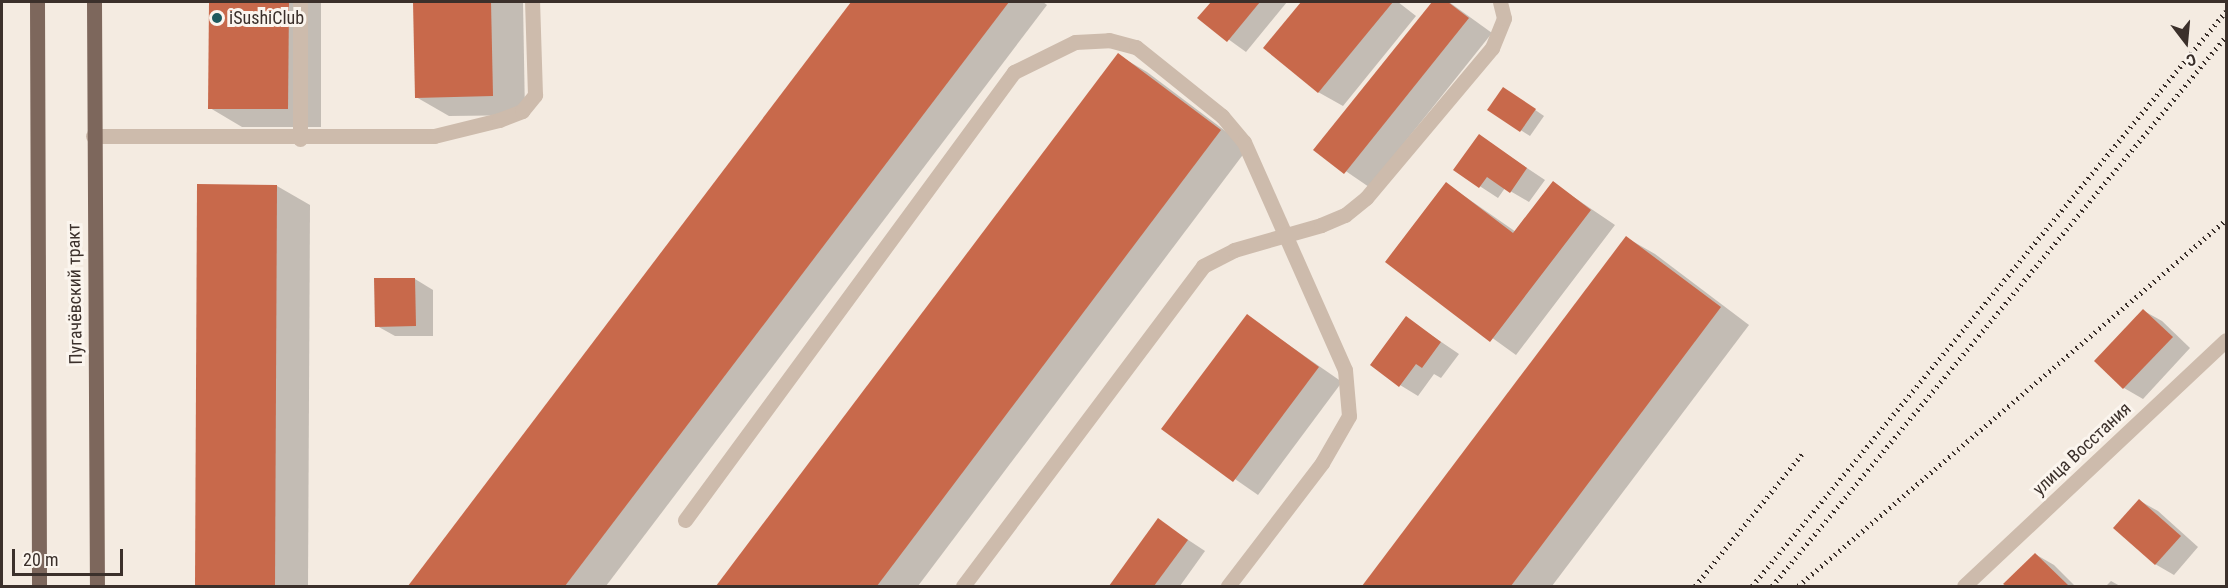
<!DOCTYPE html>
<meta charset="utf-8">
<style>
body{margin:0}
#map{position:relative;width:2228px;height:588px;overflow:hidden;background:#f4ebe1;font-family:"Roboto Condensed",sans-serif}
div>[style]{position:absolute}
.shadow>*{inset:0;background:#0003}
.building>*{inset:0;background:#c8694b}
.lane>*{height:15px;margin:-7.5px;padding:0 7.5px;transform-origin:7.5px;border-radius:7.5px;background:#cdbbac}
.street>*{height:15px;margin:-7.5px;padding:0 7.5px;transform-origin:7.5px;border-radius:7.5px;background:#cdbbac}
.primary>*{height:15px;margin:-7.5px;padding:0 7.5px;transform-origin:7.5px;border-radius:7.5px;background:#7d675c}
.rail>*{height:4.5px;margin-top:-2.25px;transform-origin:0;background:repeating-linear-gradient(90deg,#3b302b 0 1.5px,transparent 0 6px)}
.dots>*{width:16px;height:16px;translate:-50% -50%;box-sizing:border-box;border:3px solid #fbf5ee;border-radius:50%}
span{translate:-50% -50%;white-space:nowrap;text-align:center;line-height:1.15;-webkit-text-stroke:6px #fbf5ee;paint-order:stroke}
.poi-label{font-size:18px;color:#3b302b}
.left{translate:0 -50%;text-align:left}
.street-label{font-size:18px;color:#3b302b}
.frame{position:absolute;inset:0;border:3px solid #3b302b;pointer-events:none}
.north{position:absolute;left:2156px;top:12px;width:60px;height:60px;-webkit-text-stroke:4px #fbf5ee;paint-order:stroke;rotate:164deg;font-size:16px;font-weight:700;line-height:24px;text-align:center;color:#3b302b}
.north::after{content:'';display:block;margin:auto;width:21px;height:27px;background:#3b302b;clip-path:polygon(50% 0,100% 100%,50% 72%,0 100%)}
.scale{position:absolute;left:12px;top:549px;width:111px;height:27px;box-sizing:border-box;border:3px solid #3b302b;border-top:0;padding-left:8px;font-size:18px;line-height:21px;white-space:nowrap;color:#3b302b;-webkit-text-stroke:4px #fbf5ee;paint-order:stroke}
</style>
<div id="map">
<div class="shadow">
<i style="clip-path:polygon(210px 2px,321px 2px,321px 127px,242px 127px,210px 108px)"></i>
<i style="clip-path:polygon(415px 2px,523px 2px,525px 115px,449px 116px,416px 97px)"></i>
<i style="clip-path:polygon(853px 2px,1043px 2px,1047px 5px,606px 586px,409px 586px)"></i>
<i style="clip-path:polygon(1213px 2px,1287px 2px,1246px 52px,1199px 18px)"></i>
<i style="clip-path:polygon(1303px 2px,1398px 2px,1416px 16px,1343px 106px,1318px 92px,1265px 48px)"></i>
<i style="clip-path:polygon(1434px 2px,1449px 2px,1492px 33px,1369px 187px,1315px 150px)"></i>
<i style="clip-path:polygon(1118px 55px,1147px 72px,1248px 148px,918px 586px,718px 586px)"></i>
<i style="clip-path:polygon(1512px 94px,1544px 116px,1530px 136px,1489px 110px)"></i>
<i style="clip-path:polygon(1479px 136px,1545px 180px,1529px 202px,1505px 188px,1498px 198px,1455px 170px)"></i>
<i style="clip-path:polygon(1553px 183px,1615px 225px,1516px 355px,1387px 262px,1447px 184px,1516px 232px)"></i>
<i style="clip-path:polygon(277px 186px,310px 205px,308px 586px,201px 586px,197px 584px)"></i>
<i style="clip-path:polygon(1627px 238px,1655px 254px,1749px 325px,1552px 586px,1363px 586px)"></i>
<i style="clip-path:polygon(415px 279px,433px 290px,433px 336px,395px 336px,377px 326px)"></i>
<i style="clip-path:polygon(2144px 311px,2162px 321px,2190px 348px,2143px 399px,2124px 388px,2096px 361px)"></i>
<i style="clip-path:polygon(1247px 316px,1342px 382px,1258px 495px,1163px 429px)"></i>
<i style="clip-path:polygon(1406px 318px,1459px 354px,1441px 378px,1434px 374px,1418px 396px,1400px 385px)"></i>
<i style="clip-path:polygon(2140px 501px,2158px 511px,2198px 547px,2174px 575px,2155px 564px)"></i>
<i style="clip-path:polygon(1158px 520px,1205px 551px,1180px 586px,1111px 586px)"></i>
<i style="clip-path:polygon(2035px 554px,2054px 565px,2075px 586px,2008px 586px,2006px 584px)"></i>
<i style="clip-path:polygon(2111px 581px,2120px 586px,2121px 586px,2106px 586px)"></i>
</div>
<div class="building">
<i style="clip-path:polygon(209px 2px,289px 2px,288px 109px,208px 109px)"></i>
<i style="clip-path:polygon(413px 2px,491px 2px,493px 96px,415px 98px)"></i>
<i style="clip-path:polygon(851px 2px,1009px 2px,565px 586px,408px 586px)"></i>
<i style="clip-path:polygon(1211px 2px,1260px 2px,1227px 42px,1197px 18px)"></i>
<i style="clip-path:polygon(1301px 2px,1393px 2px,1318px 93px,1263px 48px)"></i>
<i style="clip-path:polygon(1432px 2px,1448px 2px,1469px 18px,1344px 174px,1313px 150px)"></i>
<i style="clip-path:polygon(1118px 53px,1221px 130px,877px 586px,716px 586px)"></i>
<i style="clip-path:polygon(1503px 87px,1536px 109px,1520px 132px,1487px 110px)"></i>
<i style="clip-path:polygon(1479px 134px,1527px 168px,1510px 193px,1487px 177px,1479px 188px,1453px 170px)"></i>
<i style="clip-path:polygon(1553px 181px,1591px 210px,1490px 342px,1385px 262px,1446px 182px,1513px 233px)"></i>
<i style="clip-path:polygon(197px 184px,277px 185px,275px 586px,195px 585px)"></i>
<i style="clip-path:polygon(1626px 236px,1721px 307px,1511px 586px,1362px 586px)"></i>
<i style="clip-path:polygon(374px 278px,415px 278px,416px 326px,375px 327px)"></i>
<i style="clip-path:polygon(2143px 309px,2173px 337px,2123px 389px,2094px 361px)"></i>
<i style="clip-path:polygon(1247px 314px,1319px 367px,1233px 482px,1161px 429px)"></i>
<i style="clip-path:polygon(1406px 316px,1441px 342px,1422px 368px,1416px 364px,1399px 387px,1370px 365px)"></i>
<i style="clip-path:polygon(2139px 499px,2181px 536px,2155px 565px,2113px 528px)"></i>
<i style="clip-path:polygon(1158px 518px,1188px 540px,1154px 586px,1109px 586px)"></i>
<i style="clip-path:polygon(2035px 553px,2069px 586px,2006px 586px,2003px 584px)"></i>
</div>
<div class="lane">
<i style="left:300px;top:2px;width:137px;rotate:90deg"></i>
<i style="left:93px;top:136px;width:341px"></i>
<i style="left:434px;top:136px;width:67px;rotate:-13.8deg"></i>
<i style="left:499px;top:120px;width:25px;rotate:-21deg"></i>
<i style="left:522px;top:111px;width:21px;rotate:-51deg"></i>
<i style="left:535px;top:95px;width:93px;rotate:-91.8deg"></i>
<i style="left:685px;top:520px;width:556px;rotate:-53.71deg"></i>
<i style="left:1014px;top:72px;width:68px;rotate:-26.2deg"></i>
<i style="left:1075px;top:42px;width:34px;rotate:-3deg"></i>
<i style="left:1109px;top:40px;width:28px;rotate:15deg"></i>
<i style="left:1136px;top:47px;width:110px;rotate:38.7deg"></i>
<i style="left:1222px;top:116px;width:34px;rotate:50deg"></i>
<i style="left:1244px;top:142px;width:249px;rotate:66.1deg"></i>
<i style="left:1345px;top:370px;width:46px;rotate:85deg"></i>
<i style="left:1349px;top:416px;width:54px;rotate:119.9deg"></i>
<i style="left:1322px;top:463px;width:155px;rotate:127.4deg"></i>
<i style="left:963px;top:586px;width:400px;rotate:-53.1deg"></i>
<i style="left:1203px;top:266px;width:35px;rotate:-27deg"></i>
<i style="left:1234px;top:250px;width:91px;rotate:-16deg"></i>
<i style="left:1321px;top:225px;width:26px;rotate:-23deg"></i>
<i style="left:1345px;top:215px;width:27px;rotate:-39deg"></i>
<i style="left:1366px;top:198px;width:196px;rotate:-50deg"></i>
<i style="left:1492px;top:48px;width:32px;rotate:-68deg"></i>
<i style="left:1504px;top:18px;width:16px;rotate:-104deg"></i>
</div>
<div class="street">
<i style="left:1964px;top:586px;width:359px;rotate:-43.2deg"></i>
</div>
<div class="primary">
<i style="left:37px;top:2px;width:584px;rotate:89.8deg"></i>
<i style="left:94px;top:2px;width:584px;rotate:89.71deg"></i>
</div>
<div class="rail">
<i style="left:1695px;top:586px;width:170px;rotate:-51deg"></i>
<i style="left:1752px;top:586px;width:745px;rotate:-50.5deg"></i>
<i style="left:1772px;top:586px;width:713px;rotate:-50.46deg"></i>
<i style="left:1798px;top:586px;width:563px;rotate:-40.54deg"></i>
</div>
<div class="dots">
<i style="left:217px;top:18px;background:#1f5a5e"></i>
</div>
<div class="poi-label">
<span class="left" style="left:229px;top:18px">iSushiClub</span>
</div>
<div class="street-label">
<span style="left:75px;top:294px;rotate:-91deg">Пугачёвский тракт</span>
<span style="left:2082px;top:449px;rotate:-43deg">улица Восстания</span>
</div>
<div class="frame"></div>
<div class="north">С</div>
<div class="scale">20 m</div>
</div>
